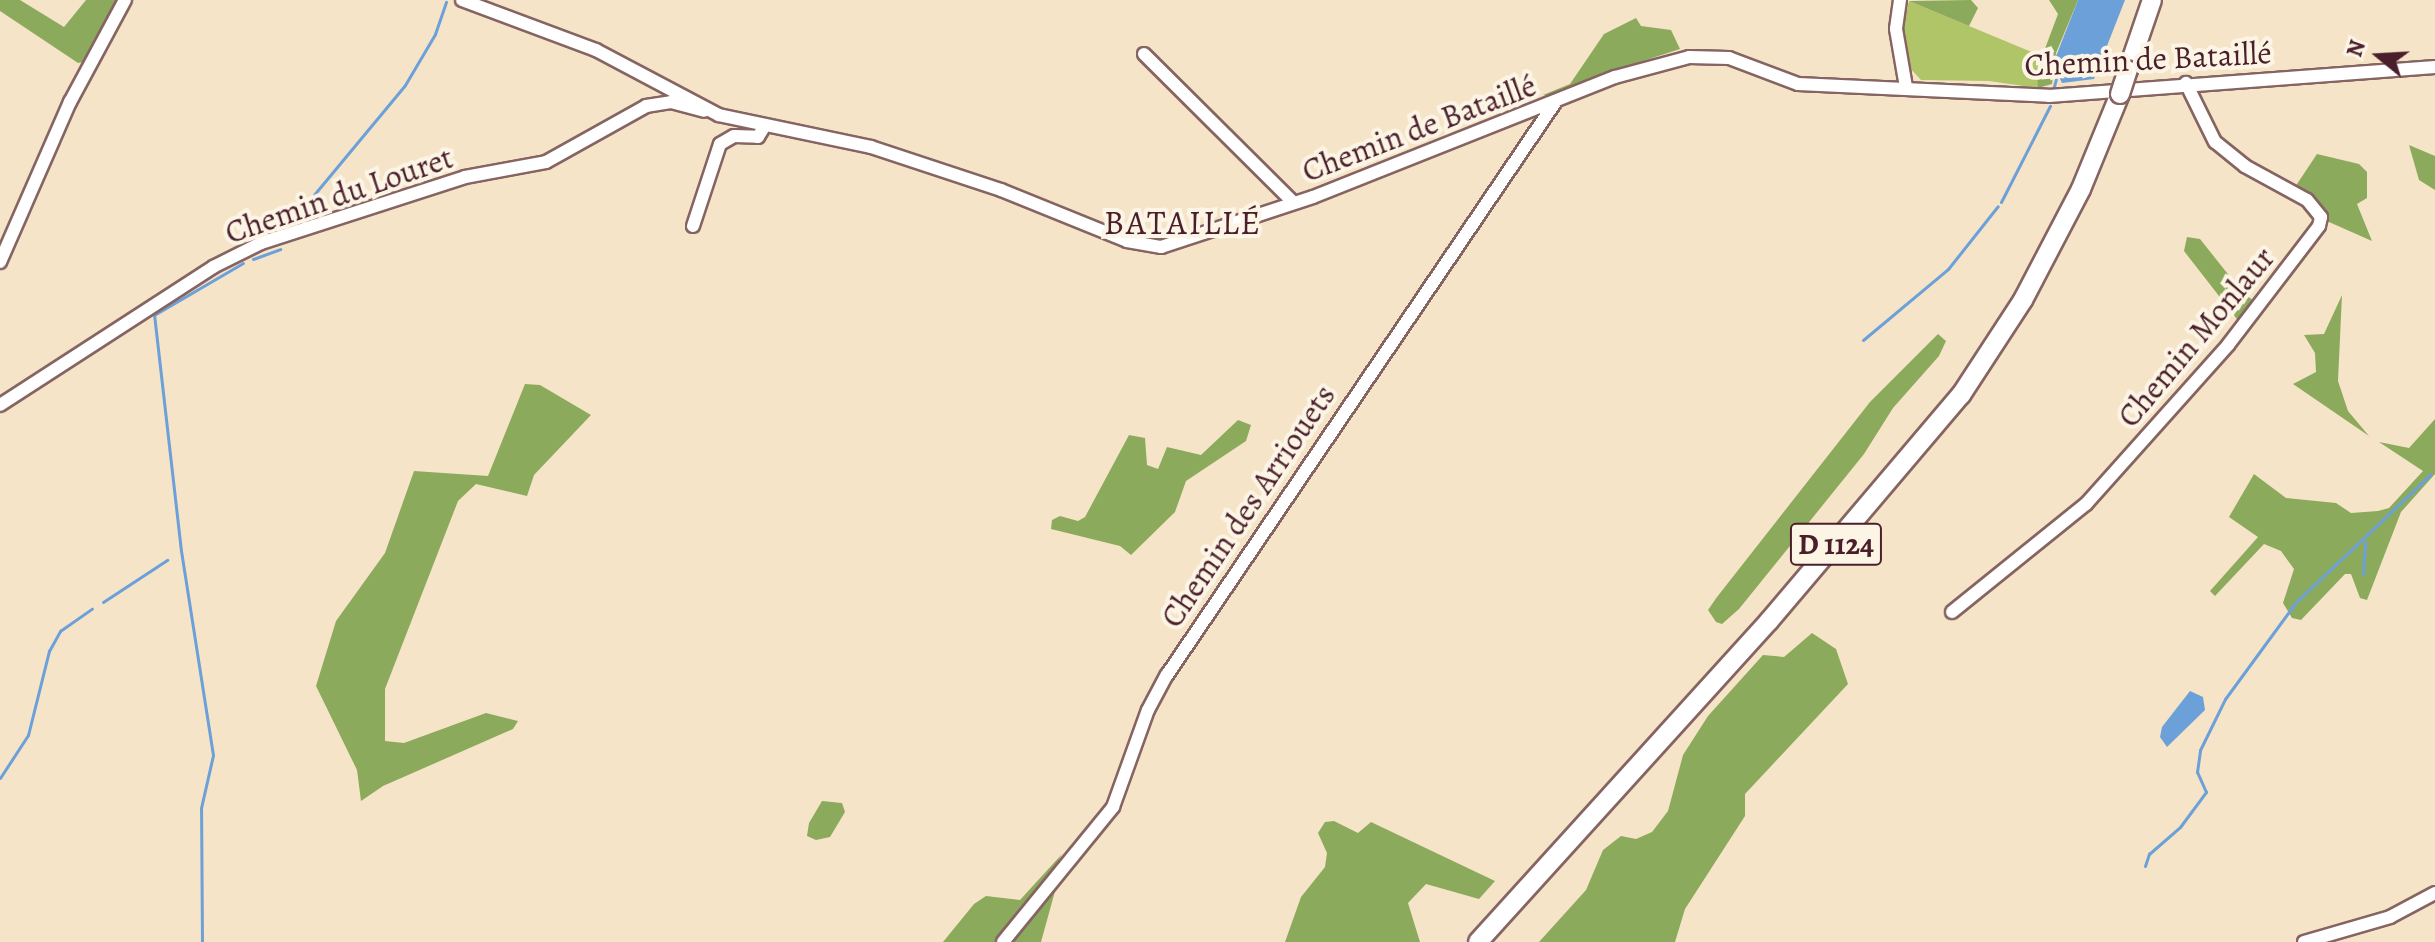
<!DOCTYPE html>
<meta charset="utf-8">
<style>
body{margin:0}
#map{position:relative;width:2435px;height:942px;overflow:hidden;background:#f6e4c9;font-family:Alegreya,serif}
div>[style]{position:absolute}
.green>*{inset:0;background:#b0c468}
.forest>*{inset:0;background:#8caa5c}
.water>*{inset:0;background:#6ca0d8}
.stream>*{height:3px;margin:-1.5px;padding:0 1.5px;transform-origin:1.5px;border-radius:1.5px;background:#6ca0d8}
.roads{filter:drop-shadow(2px 0 #866462) drop-shadow(-2px 0 #866462) drop-shadow(0 2px #866462) drop-shadow(0 -2px #866462)}
.minor>*{height:12px;margin:-6px;padding:0 6px;transform-origin:6px;border-radius:6px;background:#fff}
.highway>*{height:18px;margin:-9px;padding:0 9px;transform-origin:9px;border-radius:9px;background:#fff}
.bridges{filter:drop-shadow(2px 0 #866462) drop-shadow(-2px 0 #866462) drop-shadow(0 2px #866462) drop-shadow(0 -2px #866462)}
.highway-bridge>*{height:18px;margin:-9px;padding:0 9px;transform-origin:9px;border-radius:9px;background:#fff}
span{translate:-50% -50%;white-space:nowrap;text-align:center;line-height:1.15;-webkit-text-stroke:8px #fcf5e5;paint-order:stroke}
.shield-label span{padding:2px 6px;background:#fcf5e5;border:2px solid;border-radius:6px;-webkit-text-stroke-width:0}
.shield-label{font-size:30px;color:#4a1f2b;font-weight:700}
.street-label{font-size:32px;color:#4a1f2b}
.neighbourhood-label{font-size:34px;color:#4a1f2b;letter-spacing:2px}
.north{position:absolute;left:2339px;top:16px;width:80px;height:80px;-webkit-text-stroke:6px #fcf5e5;paint-order:stroke;rotate:288deg;font-size:22px;font-weight:700;line-height:32px;text-align:center;color:#4a1f2b}
.north::after{content:'';display:block;margin:auto;width:28px;height:36px;background:#4a1f2b;clip-path:polygon(50% 0,100% 100%,50% 72%,0 100%)}
</style>
<div id="map">
<div class="green">
<i style="clip-path:polygon(1909px 1px,2041px 56px,2038px 88px,1989px 81px,1921px 80px,1909px 67px,1903px 27px)"></i>
</div>
<div class="forest">
<i style="clip-path:polygon(0 0,20px 0,64px 27px,86px 0,118px 0,84px 62px,78px 63px,0 11px)"></i>
<i style="clip-path:polygon(1971px 0,1978px 8px,1969px 26px,1909px 1px)"></i>
<i style="clip-path:polygon(2049px 0,2078px 0,2056px 53px,2052px 84px,2038px 88px,2037px 70px,2058px 14px)"></i>
<i style="clip-path:polygon(1636px 18px,1641px 26px,1671px 30px,1680px 49px,1606px 73px,1558px 98px,1543px 95px,1570px 84px,1604px 34px)"></i>
<i style="clip-path:polygon(2409px 145px,2435px 156px,2435px 190px,2419px 180px)"></i>
<i style="clip-path:polygon(2317px 154px,2359px 164px,2367px 172px,2367px 198px,2357px 204px,2372px 241px,2329px 222px,2318px 201px,2295px 187px)"></i>
<i style="clip-path:polygon(2187px 237px,2200px 239px,2243px 293px,2257px 303px,2240px 323px,2184px 251px)"></i>
<i style="clip-path:polygon(2342px 295px,2338px 381px,2348px 411px,2369px 436px,2293px 384px,2316px 372px,2315px 353px,2304px 335px,2324px 334px)"></i>
<i style="clip-path:polygon(1938px 334px,1946px 341px,1939px 356px,1893px 408px,1864px 454px,1739px 609px,1722px 624px,1716px 622px,1708px 610px,1717px 597px,1870px 402px)"></i>
<i style="clip-path:polygon(525px 384px,540px 385px,591px 415px,534px 475px,527px 496px,476px 484px,458px 501px,385px 689px,385px 741px,404px 743px,486px 713px,518px 721px,513px 729px,383px 786px,361px 801px,357px 770px,316px 686px,336px 621px,385px 553px,414px 471px,488px 476px)"></i>
<i style="clip-path:polygon(2435px 419px,2435px 474px,2401px 512px,2367px 600px,2360px 598px,2351px 574px,2345px 574px,2301px 620px,2292px 618px,2283px 603px,2294px 569px,2281px 551px,2264px 544px,2215px 596px,2210px 591px,2258px 537px,2229px 517px,2254px 474px,2286px 498px,2336px 503px,2351px 513px,2378px 511px,2389px 508px,2423px 471px,2379px 442px,2409px 448px)"></i>
<i style="clip-path:polygon(1238px 420px,1251px 425px,1246px 441px,1186px 481px,1175px 512px,1131px 555px,1120px 546px,1051px 529px,1052px 520px,1060px 516px,1078px 521px,1085px 517px,1129px 435px,1145px 438px,1147px 465px,1158px 469px,1167px 447px,1201px 455px)"></i>
<i style="clip-path:polygon(1812px 633px,1836px 649px,1848px 684px,1745px 794px,1745px 816px,1685px 909px,1675px 942px,1539px 942px,1586px 890px,1603px 850px,1621px 836px,1636px 839px,1652px 832px,1668px 811px,1683px 755px,1708px 716px,1763px 655px,1784px 657px)"></i>
<i style="clip-path:polygon(822px 801px,842px 803px,845px 812px,830px 837px,816px 840px,807px 836px,809px 823px)"></i>
<i style="clip-path:polygon(1334px 821px,1358px 833px,1371px 822px,1495px 881px,1479px 899px,1426px 884px,1408px 903px,1420px 942px,1285px 942px,1301px 897px,1325px 867px,1327px 853px,1318px 833px,1325px 822px)"></i>
<i style="clip-path:polygon(1062px 854px,1051px 873px,1057px 884px,1041px 942px,943px 942px,974px 904px,986px 896px,1020px 900px)"></i>
</div>
<div class="water">
<i style="clip-path:polygon(2078px 0,2125px 0,2094px 79px,2062px 83px,2053px 64px)"></i>
<i style="clip-path:polygon(2190px 691px,2203px 697px,2205px 710px,2167px 747px,2160px 737px,2162px 727px)"></i>
</div>
<div class="stream">
<i style="left:2053px;top:90px;width:11px;rotate:-75deg"></i>
<i style="left:2001px;top:202px;width:108px;rotate:-63deg"></i>
<i style="left:288px;top:226px;width:183px;rotate:-50.3deg"></i>
<i style="left:405px;top:85px;width:59px;rotate:-59.5deg"></i>
<i style="left:435px;top:34px;width:34px;rotate:-71deg"></i>
<i style="left:253px;top:259px;width:29px;rotate:-20deg"></i>
<i style="left:1863px;top:340px;width:111px;rotate:-39.9deg"></i>
<i style="left:1948px;top:269px;width:80px;rotate:-51.6deg"></i>
<i style="left:2363px;top:574px;width:32px;rotate:-86deg"></i>
<i style="left:103px;top:602px;width:77px;rotate:-33.3deg"></i>
<i style="left:0;top:778px;width:51px;rotate:-56.9deg"></i>
<i style="left:28px;top:735px;width:87px;rotate:-76deg"></i>
<i style="left:49px;top:651px;width:23px;rotate:-61deg"></i>
<i style="left:60px;top:631px;width:39px;rotate:-35deg"></i>
<i style="left:2145px;top:866px;width:13px;rotate:-72deg"></i>
<i style="left:2149px;top:854px;width:41px;rotate:-41.1deg"></i>
<i style="left:2180px;top:827px;width:44px;rotate:-53.4deg"></i>
<i style="left:2206px;top:792px;width:22px;rotate:-114deg"></i>
<i style="left:2197px;top:772px;width:22px;rotate:-82deg"></i>
<i style="left:2200px;top:750px;width:57px;rotate:-63.9deg"></i>
<i style="left:2225px;top:699px;width:120px;rotate:-53.8deg"></i>
<i style="left:2296px;top:602px;width:185px;rotate:-43.5deg"></i>
<i style="left:202px;top:942px;width:134px;rotate:-90.4deg"></i>
<i style="left:201px;top:808px;width:54px;rotate:-77.2deg"></i>
<i style="left:213px;top:755px;width:206px;rotate:-98.9deg"></i>
<i style="left:181px;top:551px;width:238px;rotate:-96.5deg"></i>
<i style="left:154px;top:315px;width:103px;rotate:-30.3deg"></i>
</div>
<div class="roads">
<div class="minor">
<i style="left:462px;top:0;width:143px;rotate:20.5deg"></i>
<i style="left:596px;top:50px;width:139px;rotate:27.9deg"></i>
<i style="left:719px;top:115px;width:155px;rotate:11.9deg"></i>
<i style="left:871px;top:147px;width:137px;rotate:18.3deg"></i>
<i style="left:1001px;top:190px;width:136px;rotate:22deg"></i>
<i style="left:1127px;top:241px;width:35px;rotate:10deg"></i>
<i style="left:1161px;top:247px;width:160px;rotate:-18.2deg"></i>
<i style="left:1313px;top:197px;width:325px;rotate:-21.7deg"></i>
<i style="left:1615px;top:77px;width:77px;rotate:-15.1deg"></i>
<i style="left:1689px;top:57px;width:40px;rotate:1.4deg"></i>
<i style="left:1729px;top:58px;width:74px;rotate:20.6deg"></i>
<i style="left:1798px;top:84px;width:251px;rotate:2.7deg"></i>
<i style="left:2049px;top:96px;width:387px;rotate:-4.3deg"></i>
<i style="left:1900px;top:0;width:29px;rotate:98deg"></i>
<i style="left:1896px;top:29px;width:59px;rotate:80.2deg"></i>
<i style="left:1144px;top:54px;width:211px;rotate:44.8deg"></i>
<i style="left:693px;top:226px;width:86px;rotate:-71.8deg"></i>
<i style="left:720px;top:144px;width:16px;rotate:-30deg"></i>
<i style="left:734px;top:136px;width:24px;rotate:2deg"></i>
<i style="left:758px;top:137px;width:12px;rotate:-59deg"></i>
<i style="left:0;top:262px;width:175px;rotate:-66.4deg"></i>
<i style="left:70px;top:102px;width:116px;rotate:-61.7deg"></i>
<i style="left:0;top:405px;width:254px;rotate:-32.9deg"></i>
<i style="left:213px;top:267px;width:54px;rotate:-26.6deg"></i>
<i style="left:261px;top:243px;width:214px;rotate:-17.9deg"></i>
<i style="left:465px;top:177px;width:82px;rotate:-10.5deg"></i>
<i style="left:546px;top:162px;width:115px;rotate:-29.2deg"></i>
<i style="left:646px;top:106px;width:25px;rotate:-9deg"></i>
<i style="left:671px;top:102px;width:34px;rotate:15deg"></i>
<i style="left:1952px;top:612px;width:172px;rotate:-38.9deg"></i>
<i style="left:2086px;top:504px;width:213px;rotate:-48.2deg"></i>
<i style="left:2228px;top:345px;width:150px;rotate:-52.6deg"></i>
<i style="left:2319px;top:226px;width:9px;rotate:-77deg"></i>
<i style="left:2321px;top:217px;width:22px;rotate:-129deg"></i>
<i style="left:2307px;top:200px;width:71px;rotate:-151.3deg"></i>
<i style="left:2245px;top:166px;width:38px;rotate:-141deg"></i>
<i style="left:2215px;top:142px;width:66px;rotate:-116.2deg"></i>
<i style="left:1003px;top:942px;width:174px;rotate:-50.8deg"></i>
<i style="left:1113px;top:807px;width:103px;rotate:-70.2deg"></i>
<i style="left:1148px;top:710px;width:40px;rotate:-62deg"></i>
<i style="left:1167px;top:675px;width:690px;rotate:-55.87deg"></i>
<i style="left:2304px;top:942px;width:90px;rotate:-16.2deg"></i>
<i style="left:2390px;top:917px;width:51px;rotate:-28.1deg"></i>
</div>
<div class="highway">
<i style="left:2128px;top:70px;width:74px;rotate:-71.1deg"></i>
<i style="left:1478px;top:942px;width:433px;rotate:-47.8deg"></i>
<i style="left:1769px;top:621px;width:297px;rotate:-49.7deg"></i>
<i style="left:1961px;top:395px;width:113px;rotate:-56.9deg"></i>
<i style="left:2023px;top:300px;width:125px;rotate:-62.4deg"></i>
<i style="left:2081px;top:189px;width:103px;rotate:-67.7deg"></i>
</div>
</div>
<div class="bridges">
<div class="highway-bridge">
<i style="left:2120px;top:94px;width:25px;rotate:-72deg"></i>
</div>
</div>
<div class="shield-label">
<span style="left:1836px;top:544px">D 1124</span>
</div>
<div class="street-label">
<span style="left:2148px;top:59px;rotate:-3deg">Chemin de Bataillé</span>
<span style="left:1419px;top:128px;rotate:-21deg">Chemin de Bataillé</span>
<span style="left:339px;top:195px;rotate:-19deg">Chemin du Louret</span>
<span style="left:2196px;top:337px;rotate:-50deg">Chemin Monlaur</span>
<span style="left:1248px;top:506px;rotate:-56deg">Chemin des Arriouets</span>
</div>
<div class="neighbourhood-label">
<span style="left:1183px;top:223px">BATAILLÉ</span>
</div>
<div class="north">N</div>
</div>
